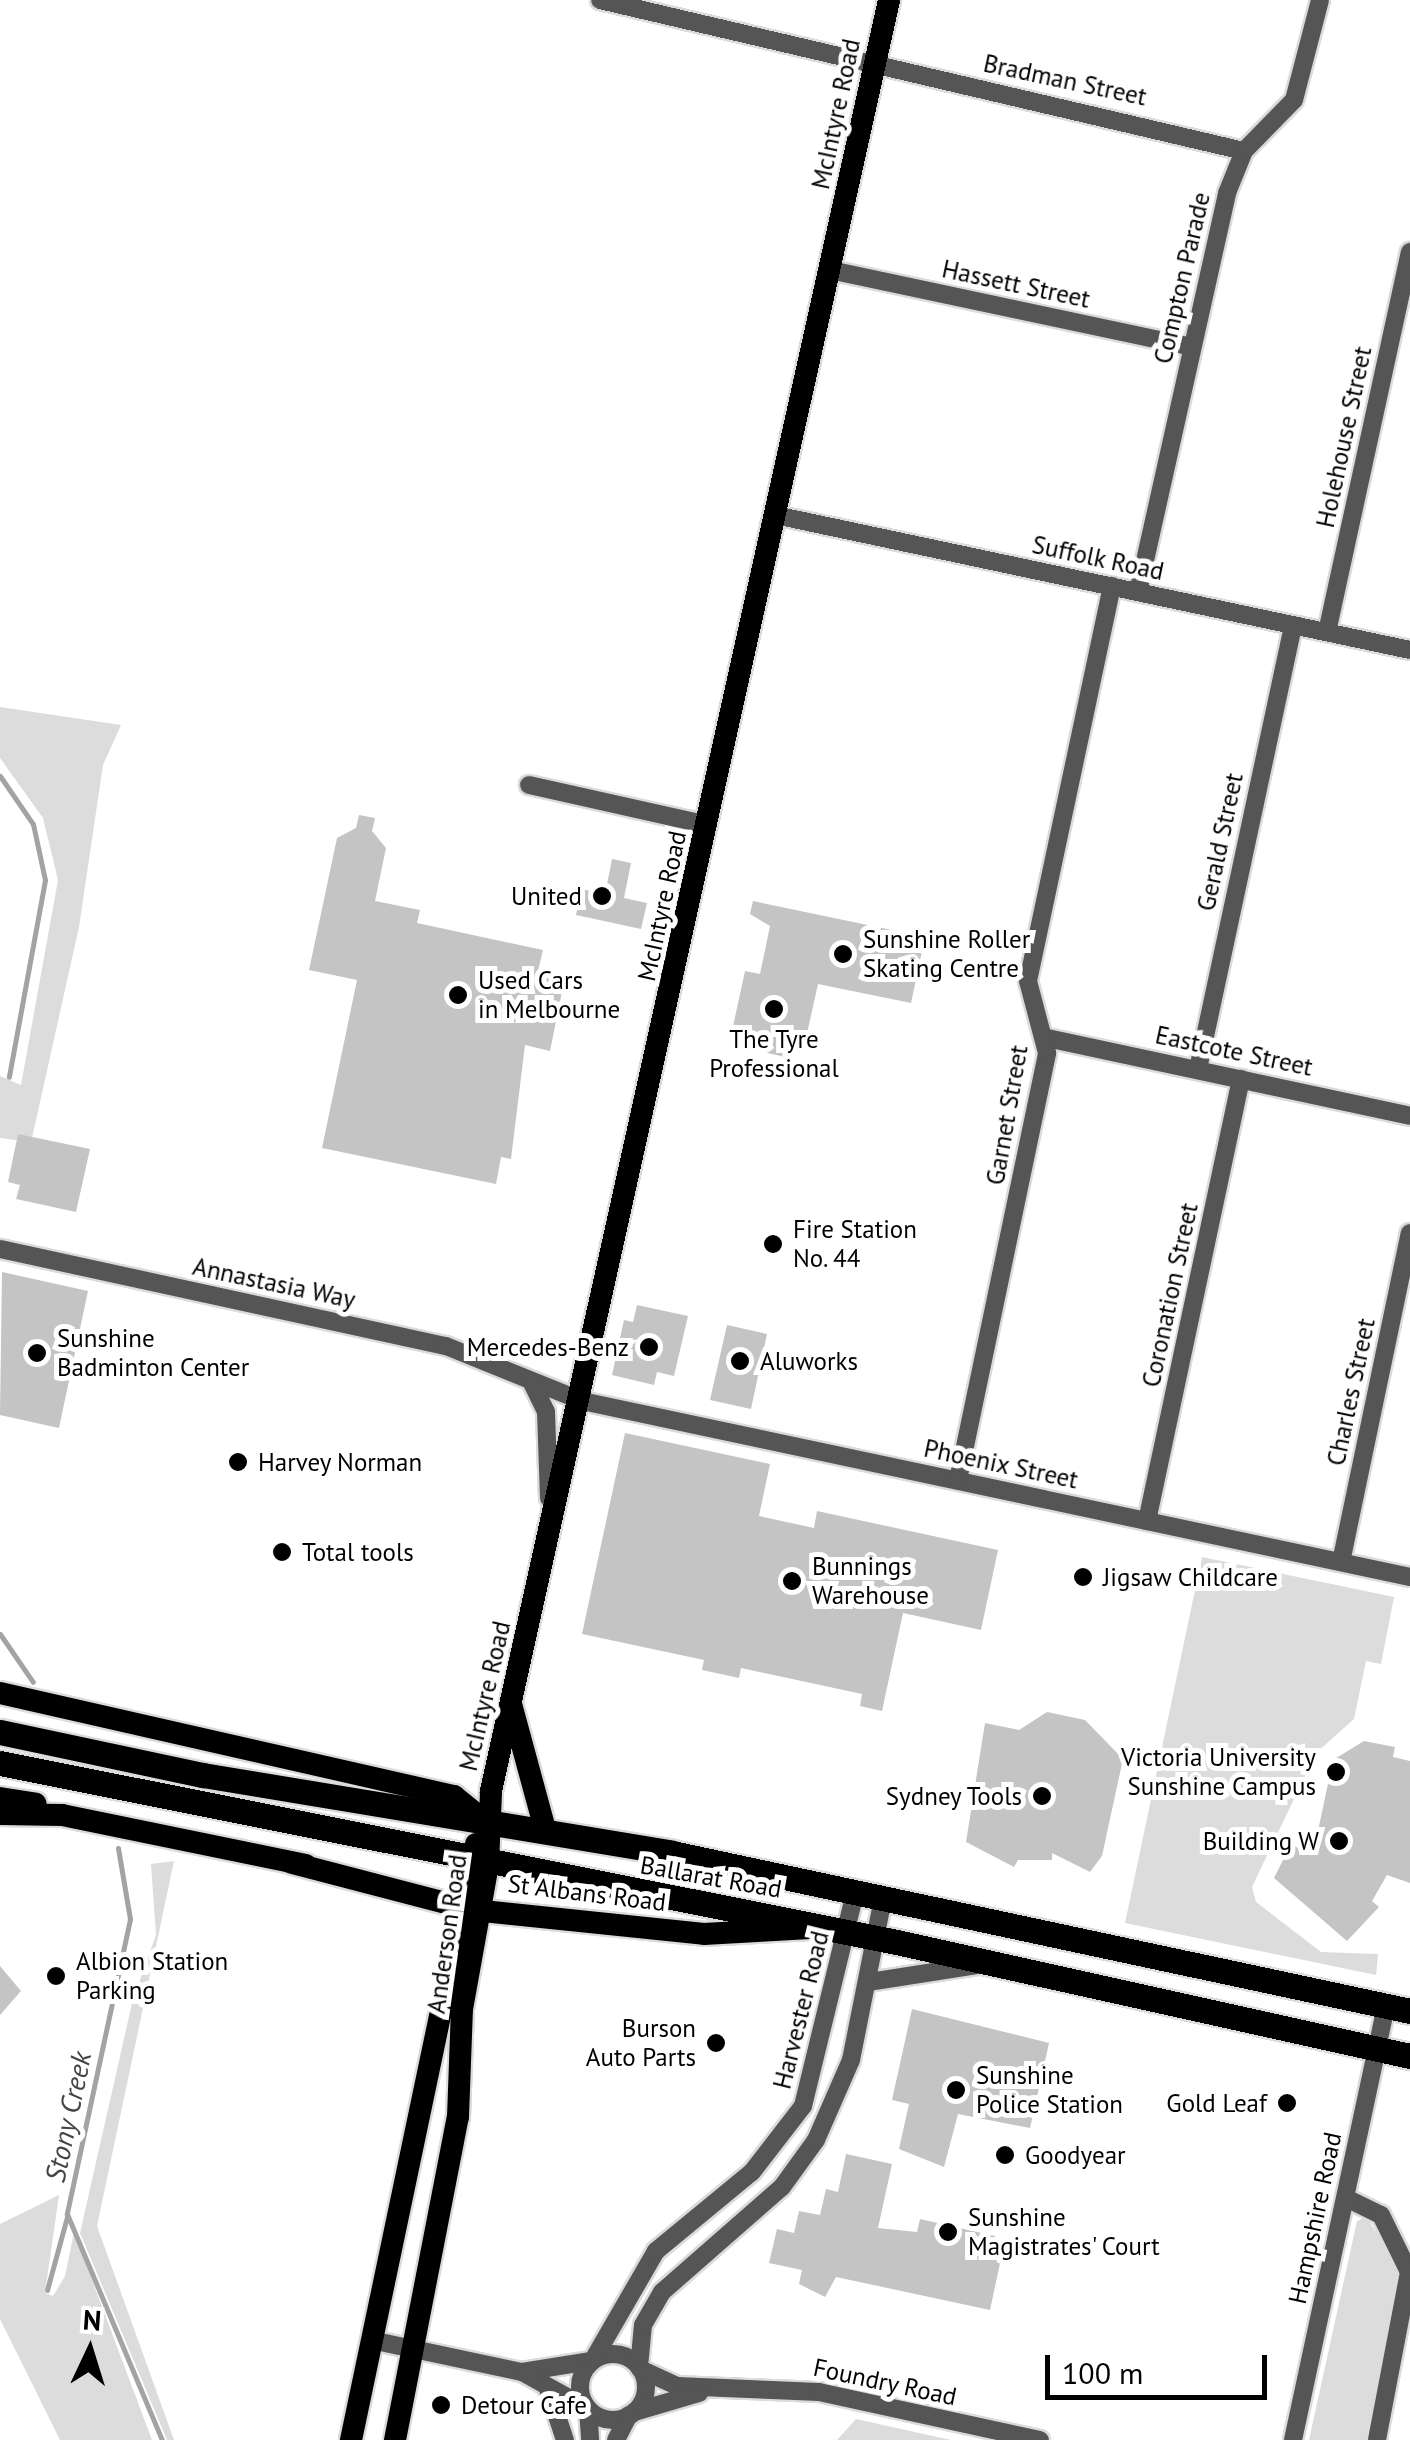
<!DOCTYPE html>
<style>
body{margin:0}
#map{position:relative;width:1410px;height:2440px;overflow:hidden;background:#fff;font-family:"PT Sans",sans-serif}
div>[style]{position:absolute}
.green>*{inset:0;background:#dcdcdc}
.stream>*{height:5px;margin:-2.5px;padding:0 2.5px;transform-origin:2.5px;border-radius:2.5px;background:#a3a3a3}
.building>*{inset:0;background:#c4c4c4}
.roads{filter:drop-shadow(2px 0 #dbdbdb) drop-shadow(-2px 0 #dbdbdb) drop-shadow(0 2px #dbdbdb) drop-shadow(0 -2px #dbdbdb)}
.minor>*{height:18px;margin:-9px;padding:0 9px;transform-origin:9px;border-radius:9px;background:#555}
.minor>.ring{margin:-9px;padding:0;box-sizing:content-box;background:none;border:18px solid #555;border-radius:50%}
.major>*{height:22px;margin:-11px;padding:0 11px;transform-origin:11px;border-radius:11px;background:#000}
.highway>*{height:25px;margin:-12.5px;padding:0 12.5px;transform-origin:12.5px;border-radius:12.5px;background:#000}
.dots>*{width:28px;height:28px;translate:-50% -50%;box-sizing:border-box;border:5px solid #fff;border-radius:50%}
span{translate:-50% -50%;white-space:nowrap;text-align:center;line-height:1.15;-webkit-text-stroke:10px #fff;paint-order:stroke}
.street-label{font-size:25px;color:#000}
.poi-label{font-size:25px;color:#000}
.right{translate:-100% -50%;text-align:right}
.left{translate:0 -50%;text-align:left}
.water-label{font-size:28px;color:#444;font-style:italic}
.north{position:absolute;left:40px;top:2300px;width:100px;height:100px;-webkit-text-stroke:8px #fff;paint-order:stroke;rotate:4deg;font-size:28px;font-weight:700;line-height:40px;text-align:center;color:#000}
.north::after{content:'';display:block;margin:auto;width:35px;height:45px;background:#000;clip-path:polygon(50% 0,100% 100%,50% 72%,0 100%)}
.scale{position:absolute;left:1045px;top:2355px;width:222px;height:45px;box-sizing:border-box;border:5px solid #000;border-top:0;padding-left:12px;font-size:30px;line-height:35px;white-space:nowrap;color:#000;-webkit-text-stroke:8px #fff;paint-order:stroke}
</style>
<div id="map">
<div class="green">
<i style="clip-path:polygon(0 707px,121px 725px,103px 765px,79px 927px,32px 1138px,15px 1140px,0 1138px,0 1076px,21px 1085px,58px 880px,43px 818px,0 758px)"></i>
<i style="clip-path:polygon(1202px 1557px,1394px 1597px,1381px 1664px,1366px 1661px,1354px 1719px,1316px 1753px,1252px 1887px,1256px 1902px,1321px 1952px,1378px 1954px,1376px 1975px,1125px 1923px)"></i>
<i style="clip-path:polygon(174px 1861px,97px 2226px,174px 2440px,167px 2440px,80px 2233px,133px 1999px,156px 1935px,151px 1864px)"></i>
<i style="clip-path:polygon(59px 2195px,45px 2293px,53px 2296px,65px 2276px,74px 2232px,152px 2440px,60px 2440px,0 2319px,0 2224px)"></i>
<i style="clip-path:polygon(1366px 2217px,1400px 2267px,1368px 2440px,1309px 2440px,1357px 2221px)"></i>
<i style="clip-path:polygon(856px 2419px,951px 2440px,837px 2440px)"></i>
</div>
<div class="stream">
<i style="left:0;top:776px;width:58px;rotate:55.5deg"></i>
<i style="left:33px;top:824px;width:57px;rotate:77.9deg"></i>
<i style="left:45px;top:880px;width:200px;rotate:100.4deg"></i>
<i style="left:0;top:1634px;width:58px;rotate:55.5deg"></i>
<i style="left:118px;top:1848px;width:72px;rotate:80.4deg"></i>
<i style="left:130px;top:1919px;width:302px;rotate:102.1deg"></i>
<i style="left:67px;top:2214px;width:245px;rotate:67.2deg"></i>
<i style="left:47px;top:2290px;width:76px;rotate:-74.7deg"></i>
</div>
<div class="building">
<i style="clip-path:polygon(359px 815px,375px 818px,372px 831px,386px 848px,375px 901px,420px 910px,417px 923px,543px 950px,538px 971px,565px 977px,550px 1051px,525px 1045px,511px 1159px,501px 1157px,496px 1184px,322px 1148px,357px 980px,309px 970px,337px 838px,356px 828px)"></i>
<i style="clip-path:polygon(612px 859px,631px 863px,624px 898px,647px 903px,641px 929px,576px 915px,581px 889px,605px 894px)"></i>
<i style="clip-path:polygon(753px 901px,925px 937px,911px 1003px,818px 984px,804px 1047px,793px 1045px,790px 1058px,740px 1047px,743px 1034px,732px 1031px,745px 971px,760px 974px,770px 926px,750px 914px)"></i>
<i style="clip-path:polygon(18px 1134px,90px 1149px,76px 1212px,16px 1199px,20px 1185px,8px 1182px)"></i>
<i style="clip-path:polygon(2px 1272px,88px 1291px,59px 1428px,0 1415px)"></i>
<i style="clip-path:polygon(637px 1305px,688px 1316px,674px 1376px,657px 1372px,654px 1385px,612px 1375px,624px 1320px,633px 1322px)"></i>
<i style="clip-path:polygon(727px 1325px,767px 1334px,751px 1409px,710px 1400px)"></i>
<i style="clip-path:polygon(625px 1433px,770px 1464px,759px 1516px,814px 1528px,817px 1511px,998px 1550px,981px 1630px,903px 1613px,882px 1711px,860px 1706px,862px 1694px,741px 1668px,739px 1678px,702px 1670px,704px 1660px,582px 1634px)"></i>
<i style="clip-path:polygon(1047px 1712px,1085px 1720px,1123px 1759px,1102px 1856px,1090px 1872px,1052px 1853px,1052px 1860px,1018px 1860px,1014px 1867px,966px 1842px,985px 1723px,1019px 1730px)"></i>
<i style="clip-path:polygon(1364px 1741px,1395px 1747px,1393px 1757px,1410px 1761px,1410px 1883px,1387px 1875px,1372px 1901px,1379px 1907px,1347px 1941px,1274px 1878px,1291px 1844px,1298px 1848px,1304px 1838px,1315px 1845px,1333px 1760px)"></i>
<i style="clip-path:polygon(0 1966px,21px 1991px,0 2015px)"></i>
<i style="clip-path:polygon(912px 2009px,1049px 2043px,1030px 2128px,958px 2114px,944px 2167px,899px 2149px,909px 2104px,892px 2100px)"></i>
<i style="clip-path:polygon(846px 2154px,892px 2164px,878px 2228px,917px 2232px,920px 2219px,995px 2236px,992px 2252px,1002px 2254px,990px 2310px,836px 2277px,825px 2297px,799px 2284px,802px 2270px,769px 2263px,777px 2229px,794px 2233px,799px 2211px,820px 2215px,826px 2189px,838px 2192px)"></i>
</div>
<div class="roads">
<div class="minor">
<i style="left:600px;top:0;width:661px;rotate:13.2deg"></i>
<i style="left:830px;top:270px;width:370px;rotate:12deg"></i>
<i style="left:775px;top:515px;width:649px;rotate:12deg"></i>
<i style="left:1138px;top:592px;width:409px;rotate:-77.4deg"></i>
<i style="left:1227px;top:193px;width:45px;rotate:-68deg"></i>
<i style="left:1244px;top:151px;width:71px;rotate:-45.6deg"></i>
<i style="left:1294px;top:100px;width:103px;rotate:-75.4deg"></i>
<i style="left:1327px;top:632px;width:389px;rotate:-77.7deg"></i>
<i style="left:529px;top:785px;width:183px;rotate:12.6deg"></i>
<i style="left:1047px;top:1038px;width:371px;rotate:12.1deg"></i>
<i style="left:1198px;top:1069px;width:454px;rotate:-77.9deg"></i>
<i style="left:0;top:1249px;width:456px;rotate:12.3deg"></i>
<i style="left:446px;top:1346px;width:147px;rotate:22deg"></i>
<i style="left:582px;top:1401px;width:846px;rotate:12deg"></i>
<i style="left:532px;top:1383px;width:32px;rotate:64deg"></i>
<i style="left:546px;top:1412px;width:86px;rotate:88deg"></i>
<i style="left:958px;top:1480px;width:436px;rotate:-78.2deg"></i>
<i style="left:1047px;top:1053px;width:74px;rotate:-104.8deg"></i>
<i style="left:1028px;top:981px;width:404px;rotate:-78deg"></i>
<i style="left:1147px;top:1521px;width:452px;rotate:-78deg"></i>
<i style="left:1341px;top:1562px;width:336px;rotate:-78.2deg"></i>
<i style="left:869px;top:1982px;width:110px;rotate:-8.9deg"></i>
<i style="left:1346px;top:2198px;width:39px;rotate:26deg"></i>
<i style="left:1381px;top:2215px;width:64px;rotate:63.8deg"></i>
<i style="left:1409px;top:2272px;width:171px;rotate:100.8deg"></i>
<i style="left:371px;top:2340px;width:154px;rotate:12deg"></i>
<i style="left:522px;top:2372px;width:70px;rotate:-9.1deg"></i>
<i class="ring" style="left:580px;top:2354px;width:48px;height:48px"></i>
<i style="left:593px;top:2360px;width:126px;rotate:-60deg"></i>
<i style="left:656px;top:2251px;width:124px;rotate:-39.5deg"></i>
<i style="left:752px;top:2172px;width:83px;rotate:-52.3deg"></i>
<i style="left:803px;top:2106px;width:220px;rotate:-76.3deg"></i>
<i style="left:639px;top:2367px;width:42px;rotate:-84.6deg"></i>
<i style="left:643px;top:2325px;width:38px;rotate:-60deg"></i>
<i style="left:662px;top:2292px;width:159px;rotate:-41.2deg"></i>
<i style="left:782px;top:2187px;width:58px;rotate:-54.1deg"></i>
<i style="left:816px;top:2140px;width:87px;rotate:-66.4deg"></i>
<i style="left:851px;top:2060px;width:165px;rotate:-78.8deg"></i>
<i style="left:640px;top:2369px;width:41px;rotate:24.7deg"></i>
<i style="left:677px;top:2386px;width:142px;rotate:2.4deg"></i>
<i style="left:819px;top:2392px;width:226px;rotate:12.3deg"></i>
<i style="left:522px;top:2372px;width:74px;rotate:29deg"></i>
<i style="left:548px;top:2389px;width:54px;rotate:71.6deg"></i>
<i style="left:588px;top:2409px;width:31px;rotate:86deg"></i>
<i style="left:634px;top:2412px;width:68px;rotate:-16.3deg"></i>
<i style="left:616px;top:2440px;width:28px;rotate:-63deg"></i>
<i style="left:1293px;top:2440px;width:444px;rotate:-77.9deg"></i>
</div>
<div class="major">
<i style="left:0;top:1693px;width:466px;rotate:12.8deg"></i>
<i style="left:454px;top:1796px;width:41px;rotate:39.1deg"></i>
<i style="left:511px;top:1704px;width:134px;rotate:74.8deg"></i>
<i style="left:0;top:1798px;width:36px;rotate:9deg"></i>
<i style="left:0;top:1814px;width:62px;rotate:0.9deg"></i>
<i style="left:62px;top:1815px;width:249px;rotate:11.6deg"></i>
<i style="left:292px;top:1863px;width:187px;rotate:14.6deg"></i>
<i style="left:473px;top:1910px;width:232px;rotate:5.9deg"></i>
<i style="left:704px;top:1934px;width:106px;rotate:-3.2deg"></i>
<i style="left:351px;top:2440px;width:609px;rotate:-78.15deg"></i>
<i style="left:395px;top:2440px;width:329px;rotate:-79deg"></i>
<i style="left:458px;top:2117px;width:108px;rotate:-87.9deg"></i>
<i style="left:462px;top:2009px;width:147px;rotate:-79.8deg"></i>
<i style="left:488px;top:1864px;width:73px;rotate:-87.6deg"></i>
<i style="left:491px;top:1791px;width:1835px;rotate:-77.47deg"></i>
</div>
<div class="highway">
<i style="left:0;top:1732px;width:208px;rotate:12deg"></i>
<i style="left:203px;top:1775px;width:475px;rotate:9.4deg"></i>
<i style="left:672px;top:1853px;width:755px;rotate:12.08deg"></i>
<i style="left:0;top:1763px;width:910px;rotate:11.29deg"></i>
<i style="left:892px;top:1941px;width:531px;rotate:12.52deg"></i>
</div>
</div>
<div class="dots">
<i style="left:602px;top:896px;background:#000"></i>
<i style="left:843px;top:954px;background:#000"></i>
<i style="left:458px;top:995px;background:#000"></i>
<i style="left:774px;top:1009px;background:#000"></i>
<i style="left:773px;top:1244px;background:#000"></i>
<i style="left:649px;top:1347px;background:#000"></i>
<i style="left:37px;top:1353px;background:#000"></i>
<i style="left:740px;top:1361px;background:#000"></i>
<i style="left:238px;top:1462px;background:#000"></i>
<i style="left:282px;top:1552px;background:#000"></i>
<i style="left:1083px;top:1577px;background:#000"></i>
<i style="left:792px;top:1581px;background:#000"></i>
<i style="left:1336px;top:1772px;background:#000"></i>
<i style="left:1042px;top:1796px;background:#000"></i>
<i style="left:1339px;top:1841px;background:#000"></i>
<i style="left:56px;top:1976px;background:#000"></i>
<i style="left:716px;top:2043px;background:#000"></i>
<i style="left:956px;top:2090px;background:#000"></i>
<i style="left:1287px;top:2103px;background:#000"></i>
<i style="left:1005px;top:2155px;background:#000"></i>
<i style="left:948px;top:2232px;background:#000"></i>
<i style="left:441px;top:2405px;background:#000"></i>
</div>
<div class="street-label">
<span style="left:1065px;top:80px;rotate:12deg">Bradman Street</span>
<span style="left:836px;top:114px;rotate:-78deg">McIntyre Road</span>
<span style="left:1182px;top:278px;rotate:-77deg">Compton Parade</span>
<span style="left:1016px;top:284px;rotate:12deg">Hassett Street</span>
<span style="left:1344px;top:437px;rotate:-78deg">Holehouse Street</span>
<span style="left:1098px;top:558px;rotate:12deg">Suffolk Road</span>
<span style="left:1220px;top:842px;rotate:-78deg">Gerald Street</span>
<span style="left:662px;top:906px;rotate:-78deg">McIntyre Road</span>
<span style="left:1234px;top:1051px;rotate:12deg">Eastcote Street</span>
<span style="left:1007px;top:1115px;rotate:-80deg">Garnet Street</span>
<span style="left:274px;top:1283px;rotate:12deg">Annastasia Way</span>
<span style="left:1170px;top:1295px;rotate:-78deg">Coronation Street</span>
<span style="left:1351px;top:1392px;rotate:-78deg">Charles Street</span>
<span style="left:1001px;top:1464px;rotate:12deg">Phoenix Street</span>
<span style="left:485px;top:1696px;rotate:-77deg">McIntyre Road</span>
<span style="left:711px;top:1877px;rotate:10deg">Ballarat Road</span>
<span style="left:587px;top:1893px;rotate:7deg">St Albans Road</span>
<span style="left:447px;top:1934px;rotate:-82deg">Anderson Road</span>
<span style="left:801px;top:2010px;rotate:-76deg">Harvester Road</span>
<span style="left:1315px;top:2218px;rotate:-78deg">Hampshire Road</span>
<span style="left:885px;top:2382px;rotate:12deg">Foundry Road</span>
</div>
<div class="poi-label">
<span class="right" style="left:582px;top:896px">United</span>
<span class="left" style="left:863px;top:954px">Sunshine Roller<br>Skating Centre</span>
<span class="left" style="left:478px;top:995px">Used Cars<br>in Melbourne</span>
<span style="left:774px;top:1054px">The Tyre<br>Professional</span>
<span class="left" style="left:793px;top:1244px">Fire Station<br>No. 44</span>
<span class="left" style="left:57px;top:1353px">Sunshine<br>Badminton Center</span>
<span class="right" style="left:629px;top:1347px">Mercedes-Benz</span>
<span class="left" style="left:760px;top:1361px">Aluworks</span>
<span class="left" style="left:258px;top:1462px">Harvey Norman</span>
<span class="left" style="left:302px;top:1552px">Total tools</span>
<span class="left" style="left:812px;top:1581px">Bunnings<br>Warehouse</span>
<span class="left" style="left:1103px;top:1577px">Jigsaw Childcare</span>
<span class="right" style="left:1316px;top:1772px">Victoria University<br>Sunshine Campus</span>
<span class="right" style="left:1022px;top:1796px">Sydney Tools</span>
<span class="right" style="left:1319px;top:1841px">Building W</span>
<span class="left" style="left:76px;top:1976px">Albion Station<br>Parking</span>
<span class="right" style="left:696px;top:2043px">Burson<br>Auto Parts</span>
<span class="left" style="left:976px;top:2090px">Sunshine<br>Police Station</span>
<span class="right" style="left:1267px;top:2103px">Gold Leaf</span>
<span class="left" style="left:1025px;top:2155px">Goodyear</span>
<span class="left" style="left:968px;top:2232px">Sunshine<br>Magistrates' Court</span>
<span class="left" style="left:461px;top:2405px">Detour Cafe</span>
</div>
<div class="water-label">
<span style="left:68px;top:2117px;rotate:-78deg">Stony Creek</span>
</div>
<div class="north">N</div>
<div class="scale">100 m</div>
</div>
